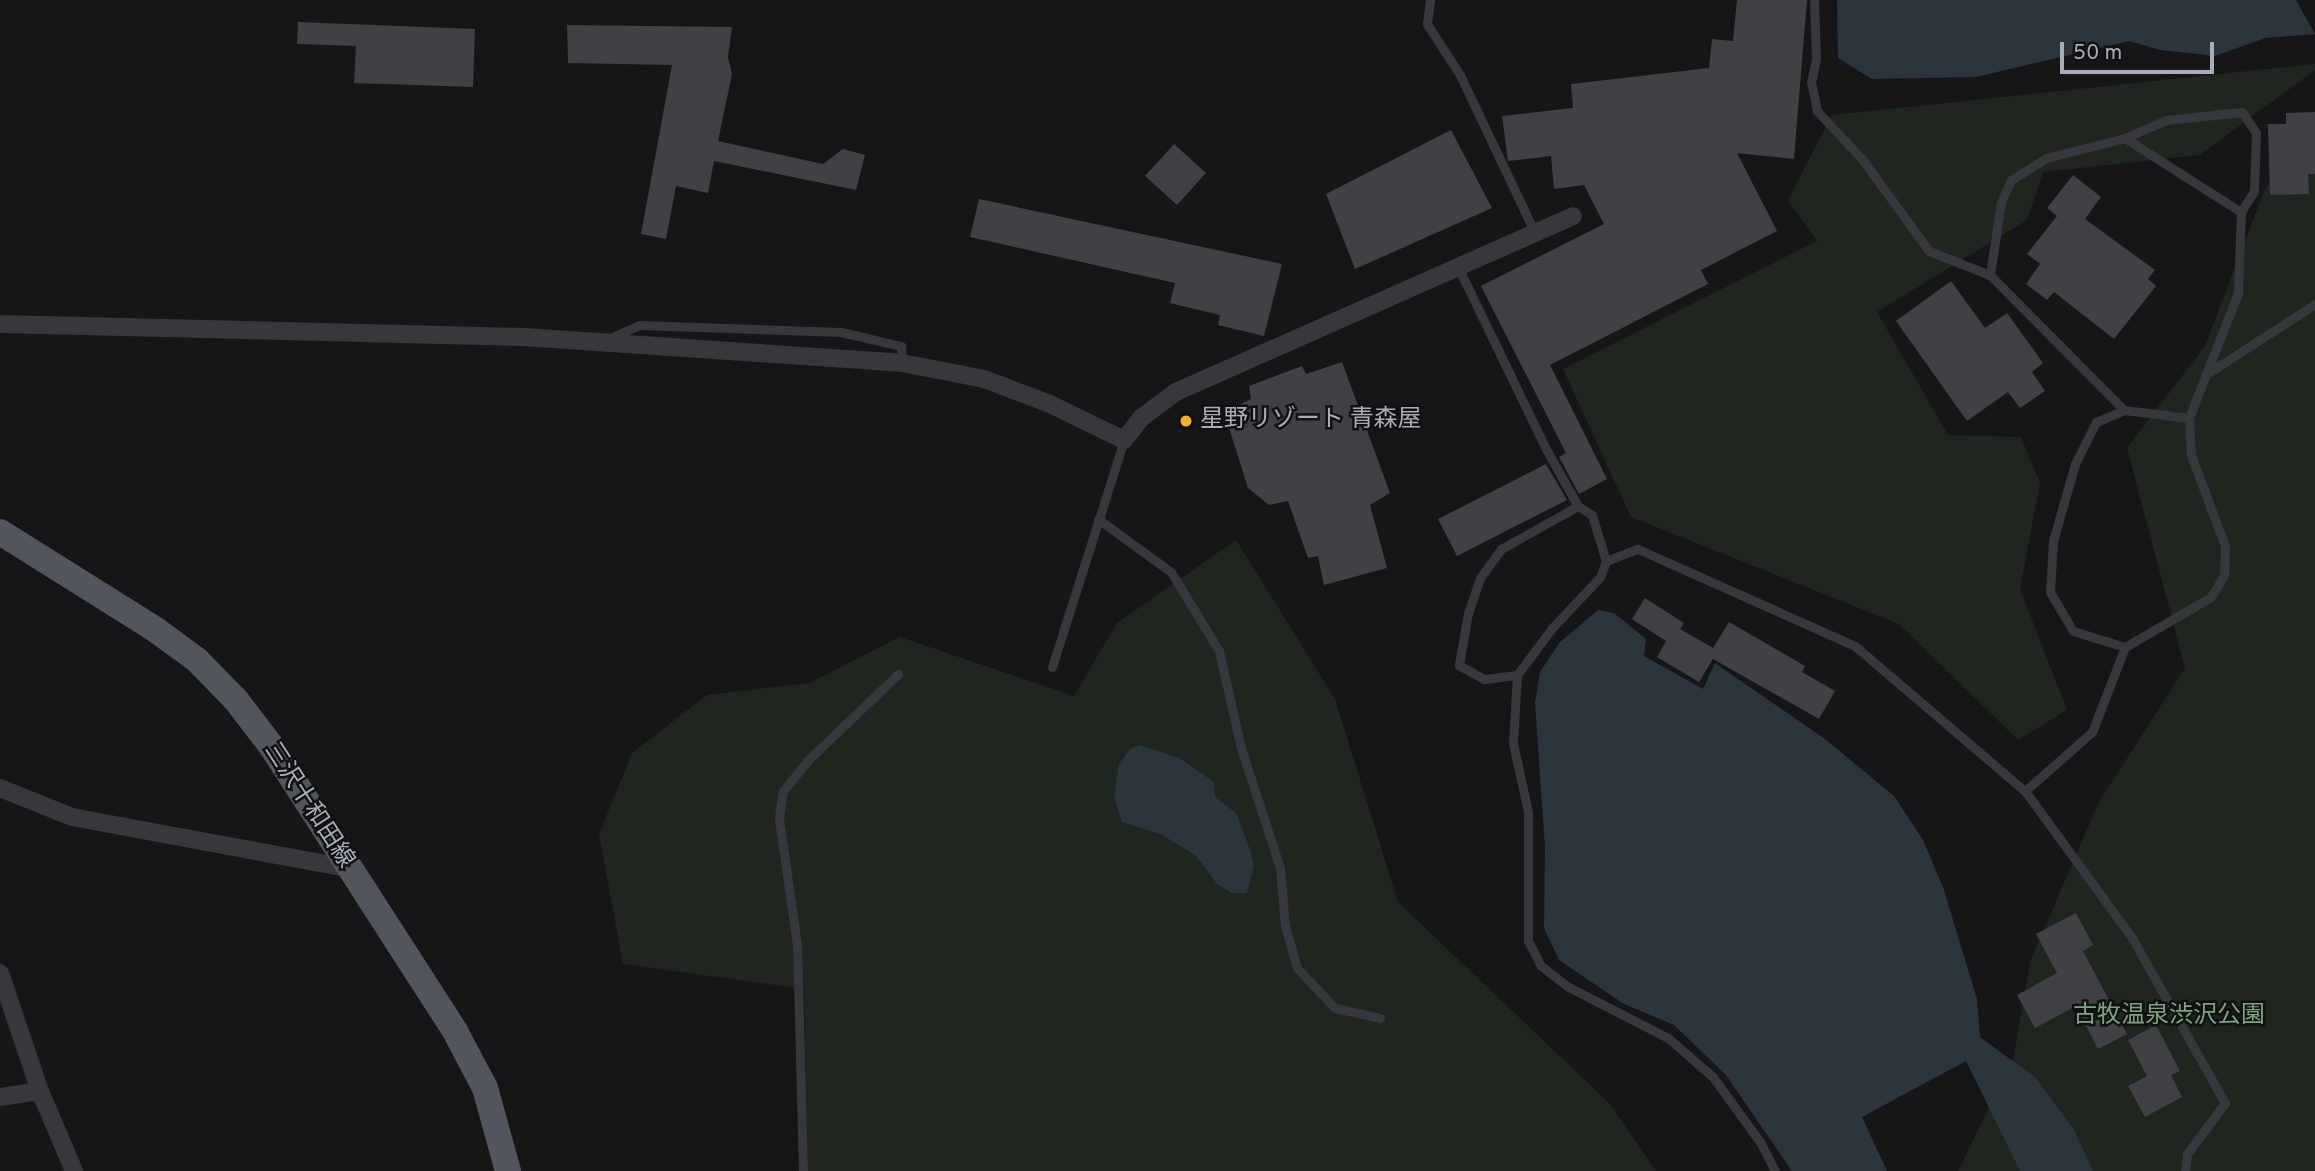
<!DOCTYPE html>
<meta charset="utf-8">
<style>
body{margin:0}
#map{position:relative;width:2315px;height:1171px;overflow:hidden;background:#161618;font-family:Overpass,"Noto Sans JP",sans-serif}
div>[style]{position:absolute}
.green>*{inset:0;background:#1e261f}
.water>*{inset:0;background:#2c353c}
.building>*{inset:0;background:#404145}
.service>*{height:9px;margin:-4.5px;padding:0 4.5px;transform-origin:4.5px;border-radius:4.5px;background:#37383d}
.minor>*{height:18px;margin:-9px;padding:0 9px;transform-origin:9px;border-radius:9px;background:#37383d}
.primary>*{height:26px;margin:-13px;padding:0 13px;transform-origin:13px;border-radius:13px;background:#53555c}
.dots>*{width:19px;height:19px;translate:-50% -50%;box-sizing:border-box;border:4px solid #111113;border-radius:50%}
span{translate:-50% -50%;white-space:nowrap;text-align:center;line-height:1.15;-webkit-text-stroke:5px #111113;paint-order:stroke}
.poi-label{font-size:24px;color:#a8adb8}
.left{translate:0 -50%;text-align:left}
.street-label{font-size:24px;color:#a8adb8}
.park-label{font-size:24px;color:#7fa381}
.scale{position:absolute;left:2060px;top:42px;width:154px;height:32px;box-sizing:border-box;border:4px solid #a8adb8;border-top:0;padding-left:9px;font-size:21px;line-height:24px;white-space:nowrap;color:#a8adb8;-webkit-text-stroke:5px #111113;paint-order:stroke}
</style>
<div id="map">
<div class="green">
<i style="clip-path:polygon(2315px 64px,2315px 70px,2200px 155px,2043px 172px,2027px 220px,1877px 312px,1948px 435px,2021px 437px,2040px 483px,2020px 589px,2067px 710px,2018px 740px,1899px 624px,1631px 517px,1563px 369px,1817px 241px,1788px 200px,1832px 115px)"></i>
<i style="clip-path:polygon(2315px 168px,2315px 1171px,1958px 1171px,2014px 1056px,2030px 962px,2099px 802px,2185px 668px,2127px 448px,2205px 346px,2266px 186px)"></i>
<i style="clip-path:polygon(1236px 540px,1335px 699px,1398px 902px,1610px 1104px,1656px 1171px,808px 1171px,804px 989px,623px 964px,599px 834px,632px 753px,707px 695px,809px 683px,900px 637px,1074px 696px,1117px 623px)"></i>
</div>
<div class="water">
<i style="clip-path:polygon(1837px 0,2296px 0,2315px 34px,2265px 38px,2215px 56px,2160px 50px,2129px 41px,1976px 77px,1872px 79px,1838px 58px)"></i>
<i style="clip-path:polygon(1598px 610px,1614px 613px,1646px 639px,1644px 656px,1703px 689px,1715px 663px,1825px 739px,1894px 796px,1923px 840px,1943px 887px,1977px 999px,1980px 1037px,2036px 1078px,2074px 1130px,2093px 1171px,2020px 1171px,1966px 1061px,1862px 1117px,1887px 1171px,1792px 1171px,1726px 1075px,1674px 1025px,1624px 1004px,1559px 960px,1544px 928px,1545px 847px,1535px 703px,1540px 672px,1559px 643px)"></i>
<i style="clip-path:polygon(1140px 745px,1179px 758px,1214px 782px,1215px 797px,1236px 813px,1248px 844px,1254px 865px,1247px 893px,1232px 893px,1217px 884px,1196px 856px,1161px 834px,1122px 822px,1114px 797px,1119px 764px,1130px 749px)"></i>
</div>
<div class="building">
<i style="clip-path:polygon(1737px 0,1807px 0,1794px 159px,1737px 153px,1777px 231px,1701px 270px,1708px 284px,1550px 365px,1607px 479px,1579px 494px,1559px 457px,1566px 453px,1481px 286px,1604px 224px,1584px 185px,1554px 189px,1551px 156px,1508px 161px,1502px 116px,1573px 108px,1571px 84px,1709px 68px,1712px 39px,1733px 41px)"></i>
<i style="clip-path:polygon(298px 22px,475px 29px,473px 87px,354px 83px,356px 46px,297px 44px)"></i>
<i style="clip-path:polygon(567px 25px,732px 27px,728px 57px,732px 74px,718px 141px,823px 164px,843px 149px,865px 155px,856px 190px,714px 161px,708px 193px,676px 186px,666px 239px,641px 234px,672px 65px,568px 63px)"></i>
<i style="clip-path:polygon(2315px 112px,2315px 174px,2308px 174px,2309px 194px,2270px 195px,2268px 124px,2286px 124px,2286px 113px)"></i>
<i style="clip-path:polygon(1451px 130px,1492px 208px,1355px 269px,1326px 194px)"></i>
<i style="clip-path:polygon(1174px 144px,1206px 173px,1177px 205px,1145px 176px)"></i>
<i style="clip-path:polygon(2073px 175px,2101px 197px,2085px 219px,2155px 270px,2148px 279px,2156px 286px,2114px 339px,2054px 292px,2047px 300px,2026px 284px,2040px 264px,2027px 254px,2057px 216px,2047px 208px)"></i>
<i style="clip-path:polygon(979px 199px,1282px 264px,1264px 336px,1218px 325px,1220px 315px,1170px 303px,1175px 283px,970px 237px)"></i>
<i style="clip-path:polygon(1951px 281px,1985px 328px,2007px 313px,2043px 363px,2032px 372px,2045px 391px,2020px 408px,2008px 392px,1967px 421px,1896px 321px)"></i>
<i style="clip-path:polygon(1342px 362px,1390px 493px,1370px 505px,1387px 568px,1324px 585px,1318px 556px,1308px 558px,1288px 501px,1269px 505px,1248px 488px,1224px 412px,1251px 399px,1249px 386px,1302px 366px,1306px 374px)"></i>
<i style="clip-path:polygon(1546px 464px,1567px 500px,1457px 556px,1438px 519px)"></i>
<i style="clip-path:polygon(1645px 598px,1684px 623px,1680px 629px,1713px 648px,1729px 622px,1805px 666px,1802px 672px,1835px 691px,1819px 719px,1713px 659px,1699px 682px,1657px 657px,1666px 641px,1632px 619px)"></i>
<i style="clip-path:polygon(2076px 913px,2093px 945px,2083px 951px,2127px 1034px,2098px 1049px,2076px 1006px,2035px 1028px,2017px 995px,2057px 973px,2036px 934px)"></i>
<i style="clip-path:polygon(2156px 1025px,2180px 1071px,2171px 1075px,2182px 1097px,2145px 1117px,2128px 1086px,2147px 1076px,2128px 1040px)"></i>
</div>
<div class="service">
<i style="left:1430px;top:0;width:24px;rotate:97deg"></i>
<i style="left:1427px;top:24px;width:61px;rotate:57.1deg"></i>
<i style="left:1460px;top:75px;width:175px;rotate:64.6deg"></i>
<i style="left:1814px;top:0;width:59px;rotate:88.1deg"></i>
<i style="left:1816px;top:59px;width:24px;rotate:102deg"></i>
<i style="left:1811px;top:82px;width:30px;rotate:78deg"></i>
<i style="left:1817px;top:111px;width:66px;rotate:46.8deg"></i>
<i style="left:1862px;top:159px;width:114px;rotate:53.9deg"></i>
<i style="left:1929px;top:251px;width:66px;rotate:21.5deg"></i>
<i style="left:2125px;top:138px;width:45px;rotate:-23.7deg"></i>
<i style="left:2166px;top:120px;width:76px;rotate:-6deg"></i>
<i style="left:2242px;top:112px;width:25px;rotate:56deg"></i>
<i style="left:2256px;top:133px;width:58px;rotate:92deg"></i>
<i style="left:2254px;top:191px;width:25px;rotate:122deg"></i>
<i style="left:1458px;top:267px;width:202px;rotate:64.2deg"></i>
<i style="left:1546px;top:449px;width:65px;rotate:60.7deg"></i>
<i style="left:1578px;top:506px;width:17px;rotate:33deg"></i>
<i style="left:1592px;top:515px;width:48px;rotate:73.1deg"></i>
<i style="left:608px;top:339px;width:34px;rotate:-24deg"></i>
<i style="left:639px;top:325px;width:202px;rotate:2deg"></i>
<i style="left:841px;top:332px;width:62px;rotate:13.1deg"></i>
<i style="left:901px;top:346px;width:17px;rotate:87deg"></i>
<i style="left:2205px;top:375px;width:131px;rotate:-32.8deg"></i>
<i style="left:1098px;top:519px;width:90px;rotate:36deg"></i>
<i style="left:1171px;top:572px;width:92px;rotate:58.7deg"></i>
<i style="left:1219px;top:651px;width:99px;rotate:77.2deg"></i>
<i style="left:1241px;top:748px;width:126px;rotate:72deg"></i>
<i style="left:1280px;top:868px;width:58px;rotate:85.1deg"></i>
<i style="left:1285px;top:926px;width:44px;rotate:74.1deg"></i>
<i style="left:1297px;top:968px;width:55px;rotate:46.5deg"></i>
<i style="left:1335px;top:1008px;width:46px;rotate:12.5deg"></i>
<i style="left:2125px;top:647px;width:54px;rotate:-162.9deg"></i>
<i style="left:2073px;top:631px;width:45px;rotate:-120.5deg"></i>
<i style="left:2050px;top:592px;width:51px;rotate:-86.6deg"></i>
<i style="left:2053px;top:541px;width:80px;rotate:-74.1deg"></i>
<i style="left:2075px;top:464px;width:47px;rotate:-63.4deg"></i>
<i style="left:2096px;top:422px;width:30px;rotate:-23deg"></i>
<i style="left:2124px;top:410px;width:65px;rotate:7deg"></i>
<i style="left:1052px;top:667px;width:238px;rotate:-72.4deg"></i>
<i style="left:1517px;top:675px;width:33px;rotate:173deg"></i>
<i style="left:1484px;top:679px;width:29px;rotate:-151deg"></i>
<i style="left:1459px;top:665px;width:53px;rotate:-80.2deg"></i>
<i style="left:1468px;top:613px;width:37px;rotate:-71deg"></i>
<i style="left:1480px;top:578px;width:36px;rotate:-54deg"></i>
<i style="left:1501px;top:549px;width:88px;rotate:-29.2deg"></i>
<i style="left:2025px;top:791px;width:89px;rotate:-41.4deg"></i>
<i style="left:2092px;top:732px;width:91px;rotate:-68.8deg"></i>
<i style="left:2125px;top:647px;width:99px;rotate:-30.2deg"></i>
<i style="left:2211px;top:597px;width:26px;rotate:-59deg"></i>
<i style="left:2224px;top:575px;width:29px;rotate:-88deg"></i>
<i style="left:2225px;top:546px;width:97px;rotate:-110.5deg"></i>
<i style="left:2191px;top:455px;width:37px;rotate:-93deg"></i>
<i style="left:2189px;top:418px;width:134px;rotate:-68.6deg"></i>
<i style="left:2238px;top:293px;width:81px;rotate:-87.9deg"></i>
<i style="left:2241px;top:212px;width:138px;rotate:-147.5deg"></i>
<i style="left:2125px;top:138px;width:81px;rotate:165.8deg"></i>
<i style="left:2046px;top:158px;width:41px;rotate:147.8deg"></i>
<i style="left:2011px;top:180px;width:24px;rotate:114deg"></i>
<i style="left:2001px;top:202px;width:74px;rotate:98.6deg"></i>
<i style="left:1990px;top:275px;width:190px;rotate:45.2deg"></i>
<i style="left:803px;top:1171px;width:226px;rotate:-91.5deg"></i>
<i style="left:797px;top:945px;width:128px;rotate:-98.1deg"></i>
<i style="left:779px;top:818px;width:27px;rotate:-82deg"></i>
<i style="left:783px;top:791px;width:38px;rotate:-51deg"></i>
<i style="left:807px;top:761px;width:126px;rotate:-43.7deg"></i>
<i style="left:1775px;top:1171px;width:33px;rotate:-117deg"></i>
<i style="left:1760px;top:1142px;width:80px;rotate:-125.9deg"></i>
<i style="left:1713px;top:1077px;width:60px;rotate:-139.1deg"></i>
<i style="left:1668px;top:1038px;width:114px;rotate:-152.8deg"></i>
<i style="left:1567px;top:986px;width:33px;rotate:-142deg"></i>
<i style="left:1541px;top:966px;width:29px;rotate:-117deg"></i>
<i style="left:1528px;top:940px;width:128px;rotate:-90deg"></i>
<i style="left:1528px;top:812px;width:71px;rotate:-102.3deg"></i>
<i style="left:1513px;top:743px;width:68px;rotate:-86.6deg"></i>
<i style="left:1517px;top:675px;width:59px;rotate:-53.3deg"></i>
<i style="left:1552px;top:628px;width:70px;rotate:-46.7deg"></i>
<i style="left:1600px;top:577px;width:17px;rotate:-69deg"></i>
<i style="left:1606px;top:561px;width:34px;rotate:-21deg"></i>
<i style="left:1638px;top:549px;width:238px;rotate:24.1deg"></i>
<i style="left:1855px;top:646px;width:223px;rotate:40.5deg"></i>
<i style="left:2025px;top:791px;width:182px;rotate:53.9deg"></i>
<i style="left:2132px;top:938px;width:189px;rotate:60.6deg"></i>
<i style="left:2225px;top:1103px;width:64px;rotate:126.7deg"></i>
<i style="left:2187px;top:1154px;width:17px;rotate:97deg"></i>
</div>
<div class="minor">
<i style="left:0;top:324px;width:524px;rotate:1.42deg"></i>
<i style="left:524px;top:337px;width:379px;rotate:3.9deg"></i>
<i style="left:902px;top:363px;width:84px;rotate:11deg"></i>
<i style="left:984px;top:379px;width:71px;rotate:20.7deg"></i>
<i style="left:1050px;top:404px;width:82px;rotate:25.9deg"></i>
<i style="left:1124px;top:440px;width:28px;rotate:-52deg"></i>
<i style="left:1141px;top:418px;width:44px;rotate:-36.6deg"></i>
<i style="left:1176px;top:392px;width:434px;rotate:-23.9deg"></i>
<i style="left:0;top:788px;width:78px;rotate:21.9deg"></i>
<i style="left:72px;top:817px;width:281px;rotate:10.5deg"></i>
<i style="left:0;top:973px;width:125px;rotate:71.3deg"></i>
<i style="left:40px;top:1091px;width:87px;rotate:67deg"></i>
<i style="left:0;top:1097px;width:40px;rotate:-8.5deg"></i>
</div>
<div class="primary">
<i style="left:0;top:532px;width:184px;rotate:32.1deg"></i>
<i style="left:156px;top:630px;width:51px;rotate:36.2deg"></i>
<i style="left:197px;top:660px;width:56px;rotate:45.7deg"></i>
<i style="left:236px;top:700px;width:59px;rotate:52.5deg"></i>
<i style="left:272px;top:747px;width:340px;rotate:57.2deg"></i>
<i style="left:456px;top:1033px;width:62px;rotate:62.2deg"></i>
<i style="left:485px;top:1088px;width:86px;rotate:74.5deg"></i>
</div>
<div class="dots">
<i style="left:1186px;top:421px;background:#f2b134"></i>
</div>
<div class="poi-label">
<span class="left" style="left:1200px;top:421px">星野リゾート 青森屋</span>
</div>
<div class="street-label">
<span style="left:308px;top:806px;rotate:57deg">三沢十和田線</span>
</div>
<div class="park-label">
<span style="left:2169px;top:1017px">古牧温泉渋沢公園</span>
</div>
<div class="scale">50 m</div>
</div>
